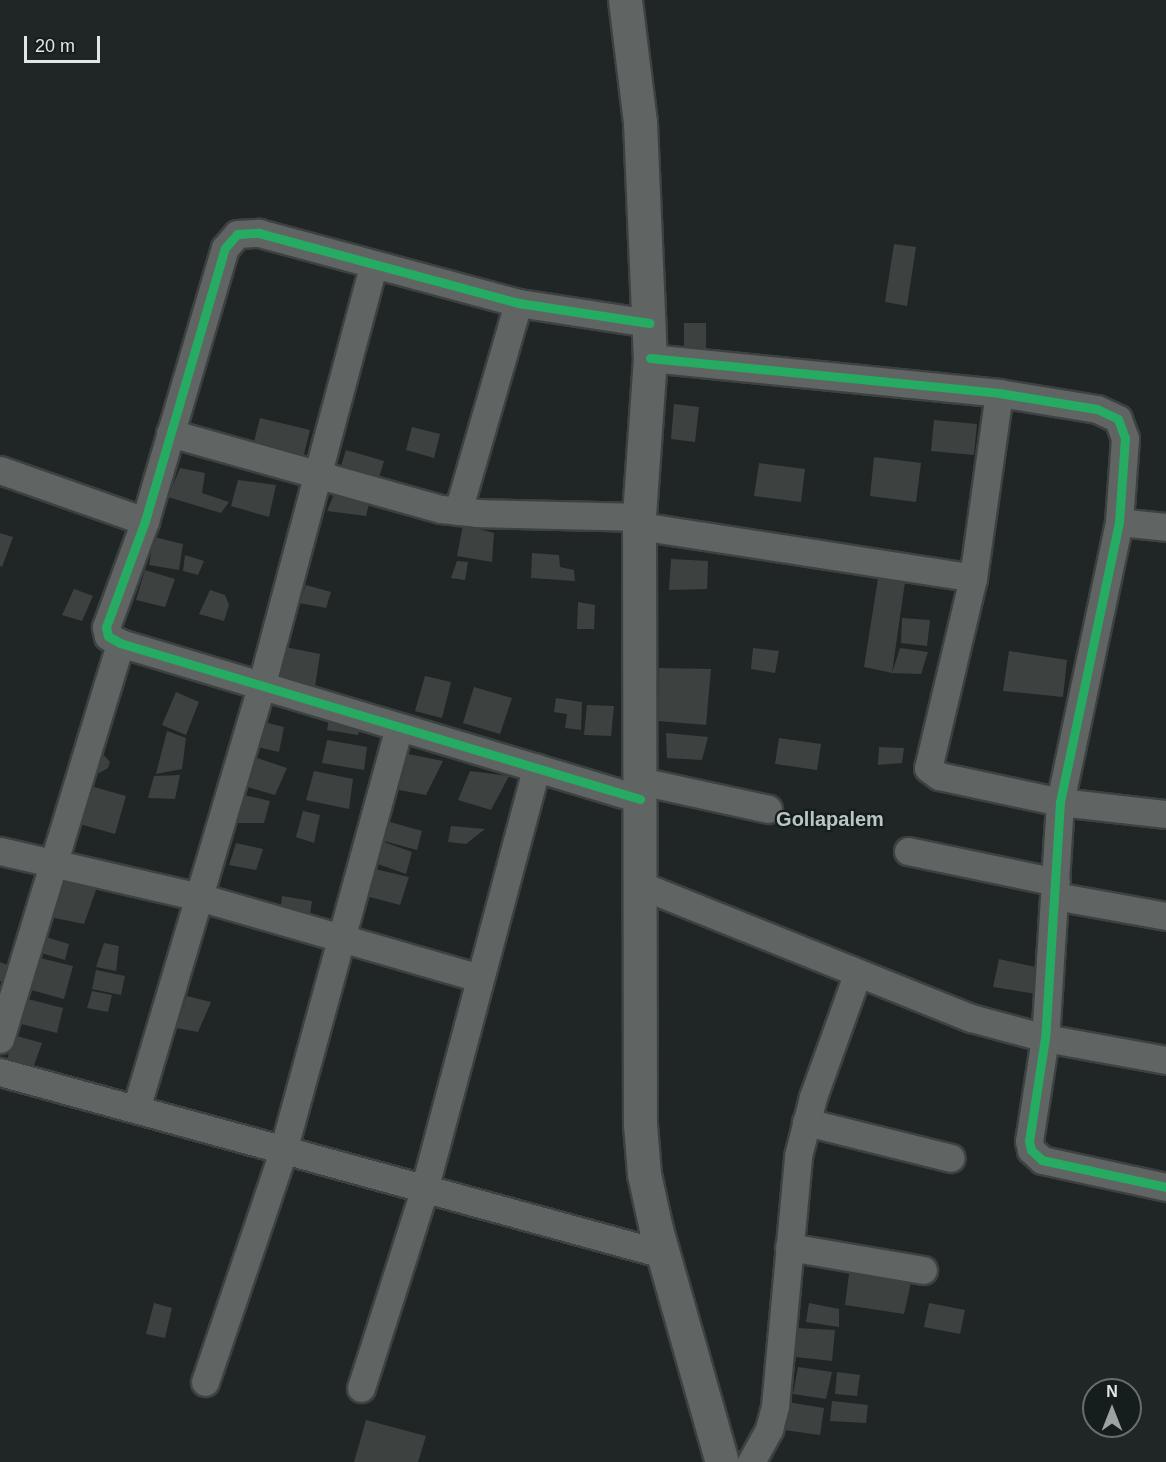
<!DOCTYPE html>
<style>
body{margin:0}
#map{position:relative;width:1166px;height:1462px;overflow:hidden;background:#202525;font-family:Arial,sans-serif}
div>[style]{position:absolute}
.building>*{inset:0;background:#3d4241}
.roads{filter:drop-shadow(2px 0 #3d4141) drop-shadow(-2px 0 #3d4141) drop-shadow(0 2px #3d4141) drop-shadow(0 -2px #3d4141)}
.street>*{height:27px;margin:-13.5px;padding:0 13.5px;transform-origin:13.5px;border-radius:13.5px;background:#606463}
.secondary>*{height:33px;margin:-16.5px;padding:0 16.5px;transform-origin:16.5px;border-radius:16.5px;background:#606463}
.cycleway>*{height:9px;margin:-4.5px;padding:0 4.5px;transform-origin:4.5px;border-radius:4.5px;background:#26ab63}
span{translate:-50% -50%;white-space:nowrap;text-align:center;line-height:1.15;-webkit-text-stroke:4.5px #151d1d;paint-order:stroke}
.quarter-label{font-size:20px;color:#bac5c4;font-weight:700}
.north{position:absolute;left:1082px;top:1378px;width:60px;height:60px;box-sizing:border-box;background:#151d1d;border:2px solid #676e6d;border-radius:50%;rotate:0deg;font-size:16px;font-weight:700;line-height:24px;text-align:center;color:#e1e7e6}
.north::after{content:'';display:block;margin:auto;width:21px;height:27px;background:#9da3a2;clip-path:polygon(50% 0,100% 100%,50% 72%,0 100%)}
.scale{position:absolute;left:24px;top:36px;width:76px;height:27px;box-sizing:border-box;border:3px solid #e1e7e6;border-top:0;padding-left:8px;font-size:18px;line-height:21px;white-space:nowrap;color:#e1e7e6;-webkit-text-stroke:4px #151d1d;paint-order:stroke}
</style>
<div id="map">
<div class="building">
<i style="clip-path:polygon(894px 244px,916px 247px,907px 306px,885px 302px)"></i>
<i style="clip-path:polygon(684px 323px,706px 323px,706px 350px,684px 349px)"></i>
<i style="clip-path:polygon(674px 404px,699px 407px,695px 442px,671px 439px)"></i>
<i style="clip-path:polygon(260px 418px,310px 430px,302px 462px,252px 450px)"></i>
<i style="clip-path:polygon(934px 420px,977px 424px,974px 455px,931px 451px)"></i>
<i style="clip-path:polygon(412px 427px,440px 434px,434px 458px,406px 450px)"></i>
<i style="clip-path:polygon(346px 450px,384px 461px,376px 488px,338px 476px)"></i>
<i style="clip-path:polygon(874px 457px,921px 463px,916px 502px,870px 496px)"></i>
<i style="clip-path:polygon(759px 463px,805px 469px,801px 502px,754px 496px)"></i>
<i style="clip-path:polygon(180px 468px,205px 473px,202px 493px,229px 502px,221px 513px,168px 497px)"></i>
<i style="clip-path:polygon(238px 480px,276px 485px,269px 517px,231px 506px)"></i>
<i style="clip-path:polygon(334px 494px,369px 504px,366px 516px,327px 511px)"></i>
<i style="clip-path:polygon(463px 525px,494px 533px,492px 562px,457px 556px)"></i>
<i style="clip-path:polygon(0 533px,13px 537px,2px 567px,0 566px)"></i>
<i style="clip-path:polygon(154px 537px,183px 544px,179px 570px,149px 565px)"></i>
<i style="clip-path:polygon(532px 553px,559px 555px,560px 567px,574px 570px,575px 581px,531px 578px)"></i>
<i style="clip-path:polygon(185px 555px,204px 561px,198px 575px,183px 571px)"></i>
<i style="clip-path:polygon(671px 559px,708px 561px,707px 589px,669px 590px)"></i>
<i style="clip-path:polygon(457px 561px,468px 562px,465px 580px,451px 578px)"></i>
<i style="clip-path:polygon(145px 570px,175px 579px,165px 607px,136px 600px)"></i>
<i style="clip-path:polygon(879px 572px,906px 575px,892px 673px,900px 648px,928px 652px,921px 674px,892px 673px,864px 667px)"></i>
<i style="clip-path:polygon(306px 585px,331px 592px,326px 608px,299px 603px)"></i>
<i style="clip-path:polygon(74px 589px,93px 596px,82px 621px,62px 615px)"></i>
<i style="clip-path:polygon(210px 590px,225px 595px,229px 605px,224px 621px,199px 614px)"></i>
<i style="clip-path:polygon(578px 602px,595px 605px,594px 629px,577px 629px)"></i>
<i style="clip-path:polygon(902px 618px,930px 620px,927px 646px,901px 643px)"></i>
<i style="clip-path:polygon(285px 647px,320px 654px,315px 687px,277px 680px)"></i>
<i style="clip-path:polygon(753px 648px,779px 651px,775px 673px,751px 669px)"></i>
<i style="clip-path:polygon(1009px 651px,1067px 660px,1063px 697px,1003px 691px)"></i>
<i style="clip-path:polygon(659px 668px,711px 669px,706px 725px,658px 721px)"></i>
<i style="clip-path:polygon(425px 676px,451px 682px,442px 718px,415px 711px)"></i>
<i style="clip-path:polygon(474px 687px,512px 698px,500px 734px,463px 723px)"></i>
<i style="clip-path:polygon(176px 692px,199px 702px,186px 735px,162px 725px)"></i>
<i style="clip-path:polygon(556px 698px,582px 702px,581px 730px,565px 728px,567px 714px,554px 712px)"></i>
<i style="clip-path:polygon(587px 705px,614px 706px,611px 736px,584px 735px)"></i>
<i style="clip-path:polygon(329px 719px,361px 725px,358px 735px,327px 730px)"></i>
<i style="clip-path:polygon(264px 722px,284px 727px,279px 752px,258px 747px)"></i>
<i style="clip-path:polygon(167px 731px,186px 738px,182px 769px,156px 774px)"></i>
<i style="clip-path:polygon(666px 733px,708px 737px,702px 760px,667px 758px)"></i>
<i style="clip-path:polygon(779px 738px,821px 744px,817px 770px,775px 764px)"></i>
<i style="clip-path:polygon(327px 740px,367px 747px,364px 770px,322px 763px)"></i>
<i style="clip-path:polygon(879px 747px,904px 748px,902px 763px,878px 765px)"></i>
<i style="clip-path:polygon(101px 752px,110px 762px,108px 768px,99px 773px,93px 771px)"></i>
<i style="clip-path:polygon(408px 754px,443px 761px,426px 795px,399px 790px)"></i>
<i style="clip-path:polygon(254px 757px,287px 768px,275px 795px,244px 786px)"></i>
<i style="clip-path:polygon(314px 771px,353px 779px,349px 809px,306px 800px)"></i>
<i style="clip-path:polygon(470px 771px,509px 776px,491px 810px,458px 800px)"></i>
<i style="clip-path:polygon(180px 775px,175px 799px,148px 798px,154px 776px)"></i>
<i style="clip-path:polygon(87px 785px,126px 796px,115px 834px,76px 823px)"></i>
<i style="clip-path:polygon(244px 795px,270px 801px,264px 823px,237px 823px)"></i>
<i style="clip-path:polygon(303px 811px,320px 815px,314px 843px,296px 837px)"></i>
<i style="clip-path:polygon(390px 822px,422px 831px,417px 850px,384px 841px)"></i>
<i style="clip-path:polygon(451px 826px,485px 829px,466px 844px,448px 842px)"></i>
<i style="clip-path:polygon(381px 841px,412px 852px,406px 874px,375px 863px)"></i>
<i style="clip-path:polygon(236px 843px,263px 849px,256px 870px,229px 865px)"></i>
<i style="clip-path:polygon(375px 869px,409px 877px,400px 905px,366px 896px)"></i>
<i style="clip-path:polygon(61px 877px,97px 887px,84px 924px,50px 917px)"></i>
<i style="clip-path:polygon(282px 896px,312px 901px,309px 920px,280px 912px)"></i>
<i style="clip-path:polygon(46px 937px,69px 944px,65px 960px,41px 953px)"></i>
<i style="clip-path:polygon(104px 943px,119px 946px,116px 971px,96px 967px)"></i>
<i style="clip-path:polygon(40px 958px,73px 966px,64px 999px,31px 990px)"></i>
<i style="clip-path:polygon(999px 959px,1040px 968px,1036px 994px,993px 987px)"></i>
<i style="clip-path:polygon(0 962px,10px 966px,3px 982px,0 981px)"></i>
<i style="clip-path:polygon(96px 970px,125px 976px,121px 995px,92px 989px)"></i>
<i style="clip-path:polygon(92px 991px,112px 995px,108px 1012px,87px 1008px)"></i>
<i style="clip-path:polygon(187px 996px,211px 1002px,198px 1032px,176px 1028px)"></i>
<i style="clip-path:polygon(24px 998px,63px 1008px,57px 1033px,17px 1023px)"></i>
<i style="clip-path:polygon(13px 1035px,42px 1043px,33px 1068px,7px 1061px)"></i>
<i style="clip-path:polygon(850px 1267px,912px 1278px,904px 1314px,845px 1305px)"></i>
<i style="clip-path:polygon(154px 1303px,172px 1308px,165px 1338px,146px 1334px)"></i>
<i style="clip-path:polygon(809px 1303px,839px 1309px,839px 1327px,806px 1322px)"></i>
<i style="clip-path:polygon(929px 1303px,965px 1310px,960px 1334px,924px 1327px)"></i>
<i style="clip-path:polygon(796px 1328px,835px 1330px,832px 1361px,796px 1357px)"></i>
<i style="clip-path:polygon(798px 1367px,832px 1372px,826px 1399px,793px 1394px)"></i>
<i style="clip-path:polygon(837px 1372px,860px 1375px,857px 1396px,835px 1394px)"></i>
<i style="clip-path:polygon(832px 1401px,868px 1405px,866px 1423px,830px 1421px)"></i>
<i style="clip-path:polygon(787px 1402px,824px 1408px,820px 1435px,784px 1430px)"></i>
<i style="clip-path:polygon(366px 1420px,426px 1436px,418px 1462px,354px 1462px)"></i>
</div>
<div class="roads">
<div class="street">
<i style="left:650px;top:358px;width:351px;rotate:5.7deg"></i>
<i style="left:999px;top:393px;width:99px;rotate:9.3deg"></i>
<i style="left:1097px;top:409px;width:23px;rotate:25deg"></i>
<i style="left:1118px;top:419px;width:20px;rotate:70deg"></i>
<i style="left:1125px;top:438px;width:84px;rotate:94.1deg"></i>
<i style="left:1119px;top:522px;width:286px;rotate:101.9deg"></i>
<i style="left:1060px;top:802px;width:236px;rotate:93.6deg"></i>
<i style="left:1045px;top:1038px;width:104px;rotate:98.8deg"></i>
<i style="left:1029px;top:1141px;width:9px;rotate:77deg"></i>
<i style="left:1031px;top:1150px;width:15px;rotate:42deg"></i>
<i style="left:1042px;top:1160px;width:127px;rotate:12.3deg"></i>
<i style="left:999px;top:393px;width:187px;rotate:98deg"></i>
<i style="left:973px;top:578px;width:195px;rotate:103.3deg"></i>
<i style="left:928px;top:768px;width:14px;rotate:36deg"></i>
<i style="left:939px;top:776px;width:124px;rotate:12.1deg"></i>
<i style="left:1060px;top:802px;width:107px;rotate:6.5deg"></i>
<i style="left:170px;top:433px;width:281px;rotate:15.7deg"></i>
<i style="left:441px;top:509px;width:36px;rotate:6deg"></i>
<i style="left:477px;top:513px;width:162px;rotate:1.4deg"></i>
<i style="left:0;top:470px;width:154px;rotate:19.4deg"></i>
<i style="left:458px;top:511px;width:216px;rotate:-73.9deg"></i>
<i style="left:1119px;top:522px;width:47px;rotate:6.1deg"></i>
<i style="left:639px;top:526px;width:338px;rotate:8.8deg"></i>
<i style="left:640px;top:781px;width:131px;rotate:12.3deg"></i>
<i style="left:640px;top:799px;width:543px;rotate:-163.3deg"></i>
<i style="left:120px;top:643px;width:14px;rotate:-150deg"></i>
<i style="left:108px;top:636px;width:9px;rotate:-103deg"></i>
<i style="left:106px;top:627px;width:113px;rotate:-69.8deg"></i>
<i style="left:145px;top:521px;width:284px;rotate:-73.7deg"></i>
<i style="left:225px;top:248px;width:18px;rotate:-49deg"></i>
<i style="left:237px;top:234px;width:22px;rotate:-3deg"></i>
<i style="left:259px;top:233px;width:268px;rotate:15.1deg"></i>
<i style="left:518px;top:303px;width:133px;rotate:8.7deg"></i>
<i style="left:0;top:851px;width:204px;rotate:13deg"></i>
<i style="left:199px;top:897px;width:291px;rotate:16.1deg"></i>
<i style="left:908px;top:851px;width:151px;rotate:11.8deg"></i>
<i style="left:640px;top:885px;width:357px;rotate:21.9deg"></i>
<i style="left:971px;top:1018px;width:77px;rotate:15.1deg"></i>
<i style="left:1045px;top:1038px;width:123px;rotate:10.3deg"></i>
<i style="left:1055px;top:896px;width:113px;rotate:10.2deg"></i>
<i style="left:0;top:1039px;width:414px;rotate:-73.1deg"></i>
<i style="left:0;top:1072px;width:688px;rotate:15.35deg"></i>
<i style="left:136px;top:1109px;width:440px;rotate:-73.5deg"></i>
<i style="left:261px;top:687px;width:436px;rotate:-75.1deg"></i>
<i style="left:806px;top:1122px;width:149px;rotate:13.9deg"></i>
<i style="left:789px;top:1247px;width:136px;rotate:9.7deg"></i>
<i style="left:205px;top:1382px;width:244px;rotate:-71.3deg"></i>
<i style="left:283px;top:1151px;width:439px;rotate:-74.7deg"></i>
<i style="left:361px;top:1388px;width:208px;rotate:-72.3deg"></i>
<i style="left:424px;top:1190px;width:437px;rotate:-75.1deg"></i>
<i style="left:751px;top:1462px;width:38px;rotate:-61deg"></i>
<i style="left:769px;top:1429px;width:24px;rotate:-75deg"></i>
<i style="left:775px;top:1406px;width:251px;rotate:-84.7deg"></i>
<i style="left:798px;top:1156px;width:61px;rotate:-75.7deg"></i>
<i style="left:813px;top:1097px;width:130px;rotate:-70.2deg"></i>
</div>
<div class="secondary">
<i style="left:625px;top:0;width:123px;rotate:83deg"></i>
<i style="left:640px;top:122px;width:236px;rotate:87.6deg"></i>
<i style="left:650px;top:358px;width:159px;rotate:94deg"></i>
<i style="left:639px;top:517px;width:607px;rotate:89.91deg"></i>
<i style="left:640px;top:1124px;width:50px;rotate:85.4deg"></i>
<i style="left:644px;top:1174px;width:56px;rotate:77.7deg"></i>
<i style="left:656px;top:1229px;width:242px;rotate:74.2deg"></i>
</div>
</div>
<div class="cycleway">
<i style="left:650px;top:358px;width:351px;rotate:5.7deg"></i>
<i style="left:999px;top:393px;width:99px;rotate:9.3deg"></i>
<i style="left:1097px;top:409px;width:23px;rotate:25deg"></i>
<i style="left:1118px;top:419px;width:20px;rotate:70deg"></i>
<i style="left:1125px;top:438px;width:84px;rotate:94.1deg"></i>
<i style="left:1119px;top:522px;width:286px;rotate:101.9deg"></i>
<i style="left:1060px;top:802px;width:236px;rotate:93.6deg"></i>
<i style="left:1045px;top:1038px;width:104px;rotate:98.8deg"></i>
<i style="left:1029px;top:1141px;width:9px;rotate:77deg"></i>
<i style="left:1031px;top:1150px;width:15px;rotate:42deg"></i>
<i style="left:1042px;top:1160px;width:127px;rotate:12.3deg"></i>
<i style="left:640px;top:799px;width:543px;rotate:-163.3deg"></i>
<i style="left:120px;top:643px;width:14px;rotate:-150deg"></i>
<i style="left:108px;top:636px;width:9px;rotate:-103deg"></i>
<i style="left:106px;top:627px;width:113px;rotate:-69.8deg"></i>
<i style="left:145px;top:521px;width:284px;rotate:-73.7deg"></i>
<i style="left:225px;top:248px;width:18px;rotate:-49deg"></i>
<i style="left:237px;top:234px;width:22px;rotate:-3deg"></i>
<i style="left:259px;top:233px;width:268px;rotate:15.1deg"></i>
<i style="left:518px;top:303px;width:133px;rotate:8.7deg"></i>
</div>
<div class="quarter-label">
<span style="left:830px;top:819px">Gollapalem</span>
</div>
<div class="north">N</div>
<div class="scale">20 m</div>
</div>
